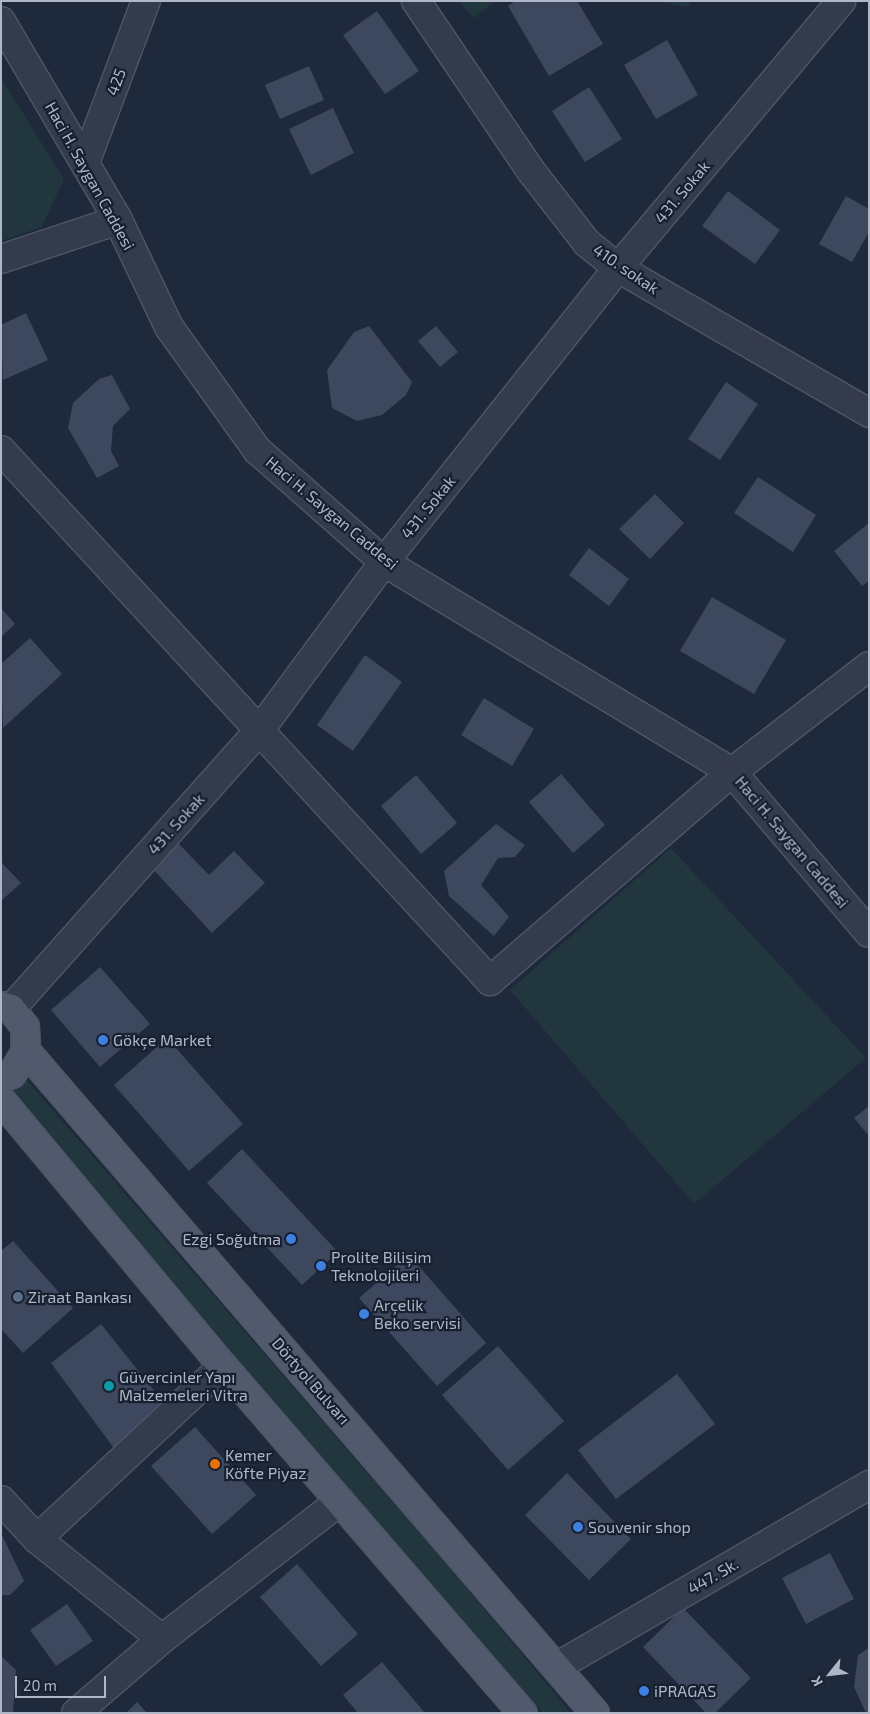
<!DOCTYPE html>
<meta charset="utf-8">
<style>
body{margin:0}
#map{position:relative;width:870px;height:1714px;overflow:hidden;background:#1f293c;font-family:"Exo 2",sans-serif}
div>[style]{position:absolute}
.green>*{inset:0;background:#21373d}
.building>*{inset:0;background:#3d485e}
.roads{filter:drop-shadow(1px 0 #4e5667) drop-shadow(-1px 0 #4e5667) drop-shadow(0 1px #4e5667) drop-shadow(0 -1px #4e5667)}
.minor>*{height:28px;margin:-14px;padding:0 14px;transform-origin:14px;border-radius:14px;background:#333b4c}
.major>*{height:28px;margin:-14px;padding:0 14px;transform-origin:14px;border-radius:14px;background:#515a6c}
.dots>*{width:14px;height:14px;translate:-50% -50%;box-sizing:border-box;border:2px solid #182030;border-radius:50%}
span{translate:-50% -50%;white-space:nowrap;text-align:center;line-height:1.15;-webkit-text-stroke:4.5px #182030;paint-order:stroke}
.street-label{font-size:16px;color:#aeb6c8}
.poi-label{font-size:16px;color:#aeb6c8}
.left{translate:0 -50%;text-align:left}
.right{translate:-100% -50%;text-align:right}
.frame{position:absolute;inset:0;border:2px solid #aeb6c8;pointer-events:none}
.north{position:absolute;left:805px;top:1649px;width:50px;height:50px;-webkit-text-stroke:4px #182030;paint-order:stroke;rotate:241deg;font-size:14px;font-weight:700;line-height:20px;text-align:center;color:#aeb6c8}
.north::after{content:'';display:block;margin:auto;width:18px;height:22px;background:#aeb6c8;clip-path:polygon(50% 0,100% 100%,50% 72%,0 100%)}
.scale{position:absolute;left:15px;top:1676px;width:91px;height:22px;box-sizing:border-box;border:2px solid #aeb6c8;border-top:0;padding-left:6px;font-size:15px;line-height:18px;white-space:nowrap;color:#aeb6c8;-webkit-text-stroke:4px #182030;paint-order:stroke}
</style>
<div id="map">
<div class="green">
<i style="clip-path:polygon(458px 1px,495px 1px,474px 18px)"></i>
<i style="clip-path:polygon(657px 1px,692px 1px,687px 7px)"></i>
<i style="clip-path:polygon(1px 78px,64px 179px,42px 227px,1px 241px)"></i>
<i style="clip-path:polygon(671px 848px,866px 1058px,694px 1204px,510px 990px)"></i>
<i style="clip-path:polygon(24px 1077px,443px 1560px,571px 1713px,543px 1713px,5px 1095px)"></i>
</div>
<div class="building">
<i style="clip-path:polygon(515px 1px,577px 1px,603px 44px,549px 76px,508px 6px)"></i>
<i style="clip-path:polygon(377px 11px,419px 71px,385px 94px,343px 35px)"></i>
<i style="clip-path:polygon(667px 40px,698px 95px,656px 119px,624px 65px)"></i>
<i style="clip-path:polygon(309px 66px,324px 100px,280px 119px,265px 85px)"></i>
<i style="clip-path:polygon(589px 87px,622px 139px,585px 162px,552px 111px)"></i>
<i style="clip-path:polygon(333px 108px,354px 153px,311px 175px,289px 129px)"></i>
<i style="clip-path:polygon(728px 191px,780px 230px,755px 264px,702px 226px)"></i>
<i style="clip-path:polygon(846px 196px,869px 209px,869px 232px,852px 262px,819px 244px)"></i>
<i style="clip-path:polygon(26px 313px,48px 360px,3px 380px,1px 325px)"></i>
<i style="clip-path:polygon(369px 326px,412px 382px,406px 395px,382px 415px,357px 421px,332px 408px,327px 370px,354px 332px)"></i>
<i style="clip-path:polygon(436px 326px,458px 352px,440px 367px,418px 341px)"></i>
<i style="clip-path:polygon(112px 375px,130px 409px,113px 426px,111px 451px,119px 466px,97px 478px,68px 428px,73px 403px,99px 379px)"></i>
<i style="clip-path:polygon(726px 382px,758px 404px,720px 460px,688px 439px)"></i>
<i style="clip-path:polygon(758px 477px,816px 515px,793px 552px,734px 513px)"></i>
<i style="clip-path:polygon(655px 494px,684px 523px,650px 559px,619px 529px)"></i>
<i style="clip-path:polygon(869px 523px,869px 581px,862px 586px,834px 551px)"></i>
<i style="clip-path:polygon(589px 548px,629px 579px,609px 606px,569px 575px)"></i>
<i style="clip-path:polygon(712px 597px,786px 640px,754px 694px,680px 651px)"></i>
<i style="clip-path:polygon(1px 608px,15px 624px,1px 637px)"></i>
<i style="clip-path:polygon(30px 638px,62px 674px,3px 728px,1px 664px)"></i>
<i style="clip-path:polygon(365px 655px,402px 682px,353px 751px,317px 725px)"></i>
<i style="clip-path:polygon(484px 698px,534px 729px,512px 766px,461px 735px)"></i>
<i style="clip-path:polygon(561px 774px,605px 825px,573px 853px,529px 802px)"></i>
<i style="clip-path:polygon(416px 775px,457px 823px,421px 854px,381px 806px)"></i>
<i style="clip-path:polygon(496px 824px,525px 845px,515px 857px,498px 858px,481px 885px,509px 917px,494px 936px,449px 896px,444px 871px)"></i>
<i style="clip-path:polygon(177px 842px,209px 875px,234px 851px,265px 883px,212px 933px,151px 867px)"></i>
<i style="clip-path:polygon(1px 862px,21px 883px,1px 901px)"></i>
<i style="clip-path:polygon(100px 967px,150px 1024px,100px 1067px,51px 1010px)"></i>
<i style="clip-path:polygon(167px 1038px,243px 1124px,189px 1171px,114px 1085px)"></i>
<i style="clip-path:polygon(869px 1106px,869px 1136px,854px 1118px)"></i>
<i style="clip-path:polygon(242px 1149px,338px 1252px,302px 1285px,207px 1183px)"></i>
<i style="clip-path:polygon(13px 1241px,73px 1308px,23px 1353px,1px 1329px,1px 1251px)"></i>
<i style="clip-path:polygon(409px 1255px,486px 1343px,437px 1386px,359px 1298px)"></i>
<i style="clip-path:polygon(101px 1324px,168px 1408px,116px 1451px,51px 1363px)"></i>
<i style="clip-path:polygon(498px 1346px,564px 1421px,508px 1470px,442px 1395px)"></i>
<i style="clip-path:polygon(677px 1374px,715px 1424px,616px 1499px,578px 1450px)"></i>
<i style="clip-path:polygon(195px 1427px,256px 1495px,212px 1534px,151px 1466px)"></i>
<i style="clip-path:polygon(567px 1473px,631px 1539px,589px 1580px,525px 1515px)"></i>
<i style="clip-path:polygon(1px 1533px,24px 1581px,10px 1595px,1px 1595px)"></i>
<i style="clip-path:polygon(830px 1553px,854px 1599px,806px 1624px,782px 1578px)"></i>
<i style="clip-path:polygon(297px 1564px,358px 1634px,321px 1666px,260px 1597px)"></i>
<i style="clip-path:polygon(67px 1604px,93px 1641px,56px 1666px,30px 1630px)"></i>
<i style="clip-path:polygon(683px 1608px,751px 1678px,715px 1713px,706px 1713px,643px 1647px)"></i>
<i style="clip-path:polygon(869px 1648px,869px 1713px,866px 1713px,854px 1687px,858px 1655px)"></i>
<i style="clip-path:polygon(1px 1656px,16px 1670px,13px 1713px,1px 1713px)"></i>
<i style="clip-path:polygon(382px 1662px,425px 1713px,358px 1713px,343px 1695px)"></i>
<i style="clip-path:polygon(137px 1702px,147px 1713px,126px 1713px)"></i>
</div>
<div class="roads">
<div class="minor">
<i style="left:416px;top:1px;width:205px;rotate:55.9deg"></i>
<i style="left:531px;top:171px;width:91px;rotate:52.1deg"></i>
<i style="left:587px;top:243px;width:40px;rotate:39deg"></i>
<i style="left:618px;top:268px;width:290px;rotate:30deg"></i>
<i style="left:1px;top:21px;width:231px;rotate:59.5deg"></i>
<i style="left:118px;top:220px;width:119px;rotate:64.5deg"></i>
<i style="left:169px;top:327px;width:151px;rotate:54.4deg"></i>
<i style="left:257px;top:450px;width:169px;rotate:41.4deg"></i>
<i style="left:384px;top:562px;width:406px;rotate:31.1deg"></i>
<i style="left:732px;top:772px;width:211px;rotate:49.6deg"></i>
<i style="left:85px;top:163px;width:173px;rotate:-69.4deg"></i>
<i style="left:1px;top:259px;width:123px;rotate:-18.4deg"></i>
<i style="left:1px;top:450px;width:722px;rotate:47.36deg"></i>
<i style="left:490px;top:981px;width:320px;rotate:-40.8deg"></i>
<i style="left:732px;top:772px;width:173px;rotate:-37.7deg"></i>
<i style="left:11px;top:1009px;width:373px;rotate:-48.3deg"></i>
<i style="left:259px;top:731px;width:210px;rotate:-53.5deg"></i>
<i style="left:384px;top:562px;width:376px;rotate:-51.5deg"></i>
<i style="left:618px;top:268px;width:348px;rotate:-50.1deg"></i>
<i style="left:1px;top:1500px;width:53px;rotate:47.3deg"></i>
<i style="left:37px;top:1539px;width:160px;rotate:38.7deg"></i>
<i style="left:37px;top:1539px;width:254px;rotate:-42.9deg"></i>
<i style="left:558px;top:1666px;width:360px;rotate:-30.2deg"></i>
<i style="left:76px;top:1713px;width:113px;rotate:-40.7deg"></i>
<i style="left:162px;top:1639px;width:225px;rotate:-37.8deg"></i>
</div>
<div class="major">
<i style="left:1px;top:1006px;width:10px;rotate:17deg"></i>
<i style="left:11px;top:1009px;width:23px;rotate:52deg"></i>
<i style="left:25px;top:1027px;width:24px;rotate:88deg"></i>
<i style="left:26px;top:1051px;width:27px;rotate:121deg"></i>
<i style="left:12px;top:1074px;width:12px;rotate:160deg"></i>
<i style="left:26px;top:1051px;width:873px;rotate:49.32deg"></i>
<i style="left:1px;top:1100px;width:346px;rotate:50.2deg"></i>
<i style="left:223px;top:1366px;width:459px;rotate:49.2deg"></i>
</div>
</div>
<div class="dots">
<i style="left:103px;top:1040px;background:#3f7fe0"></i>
<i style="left:291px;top:1239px;background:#3f7fe0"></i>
<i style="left:321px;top:1266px;background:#3f7fe0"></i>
<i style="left:18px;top:1297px;background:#5c6f8a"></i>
<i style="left:364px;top:1314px;background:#3f7fe0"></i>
<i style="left:109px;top:1386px;background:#0f9aa8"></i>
<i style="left:215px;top:1464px;background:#e8710a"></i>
<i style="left:578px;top:1527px;background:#3f7fe0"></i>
<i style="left:644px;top:1691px;background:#3f7fe0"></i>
</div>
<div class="street-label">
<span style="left:116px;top:82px;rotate:-70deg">425</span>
<span style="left:90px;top:176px;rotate:61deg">Haci H. Saygan Caddesi</span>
<span style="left:682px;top:192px;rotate:-50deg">431. Sokak</span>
<span style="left:626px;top:269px;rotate:34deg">410. sokak</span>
<span style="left:428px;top:507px;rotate:-51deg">431. Sokak</span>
<span style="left:332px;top:513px;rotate:40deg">Haci H. Saygan Caddesi</span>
<span style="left:176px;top:824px;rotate:-48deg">431. Sokak</span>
<span style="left:792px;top:842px;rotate:50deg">Haci H. Saygan Caddesi</span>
<span style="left:311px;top:1381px;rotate:49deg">Dörtyol Bulvarı</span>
<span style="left:713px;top:1576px;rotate:-30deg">447. Sk.</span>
</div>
<div class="poi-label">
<span class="left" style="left:113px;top:1040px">Gökçe Market</span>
<span class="right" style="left:281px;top:1239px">Ezgi Soğutma</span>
<span class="left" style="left:331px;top:1266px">Prolite Bilişim<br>Teknolojileri</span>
<span class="left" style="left:28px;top:1297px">Ziraat Bankası</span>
<span class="left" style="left:374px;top:1314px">Arçelik<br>Beko servisi</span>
<span class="left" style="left:119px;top:1386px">Güvercinler Yapı<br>Malzemeleri Vitra</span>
<span class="left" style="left:225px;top:1464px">Kemer<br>Köfte Piyaz</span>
<span class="left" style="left:588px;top:1527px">Souvenir shop</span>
<span class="left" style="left:654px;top:1691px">iPRAGAS</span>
</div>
<div class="frame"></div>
<div class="north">K</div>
<div class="scale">20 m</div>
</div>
